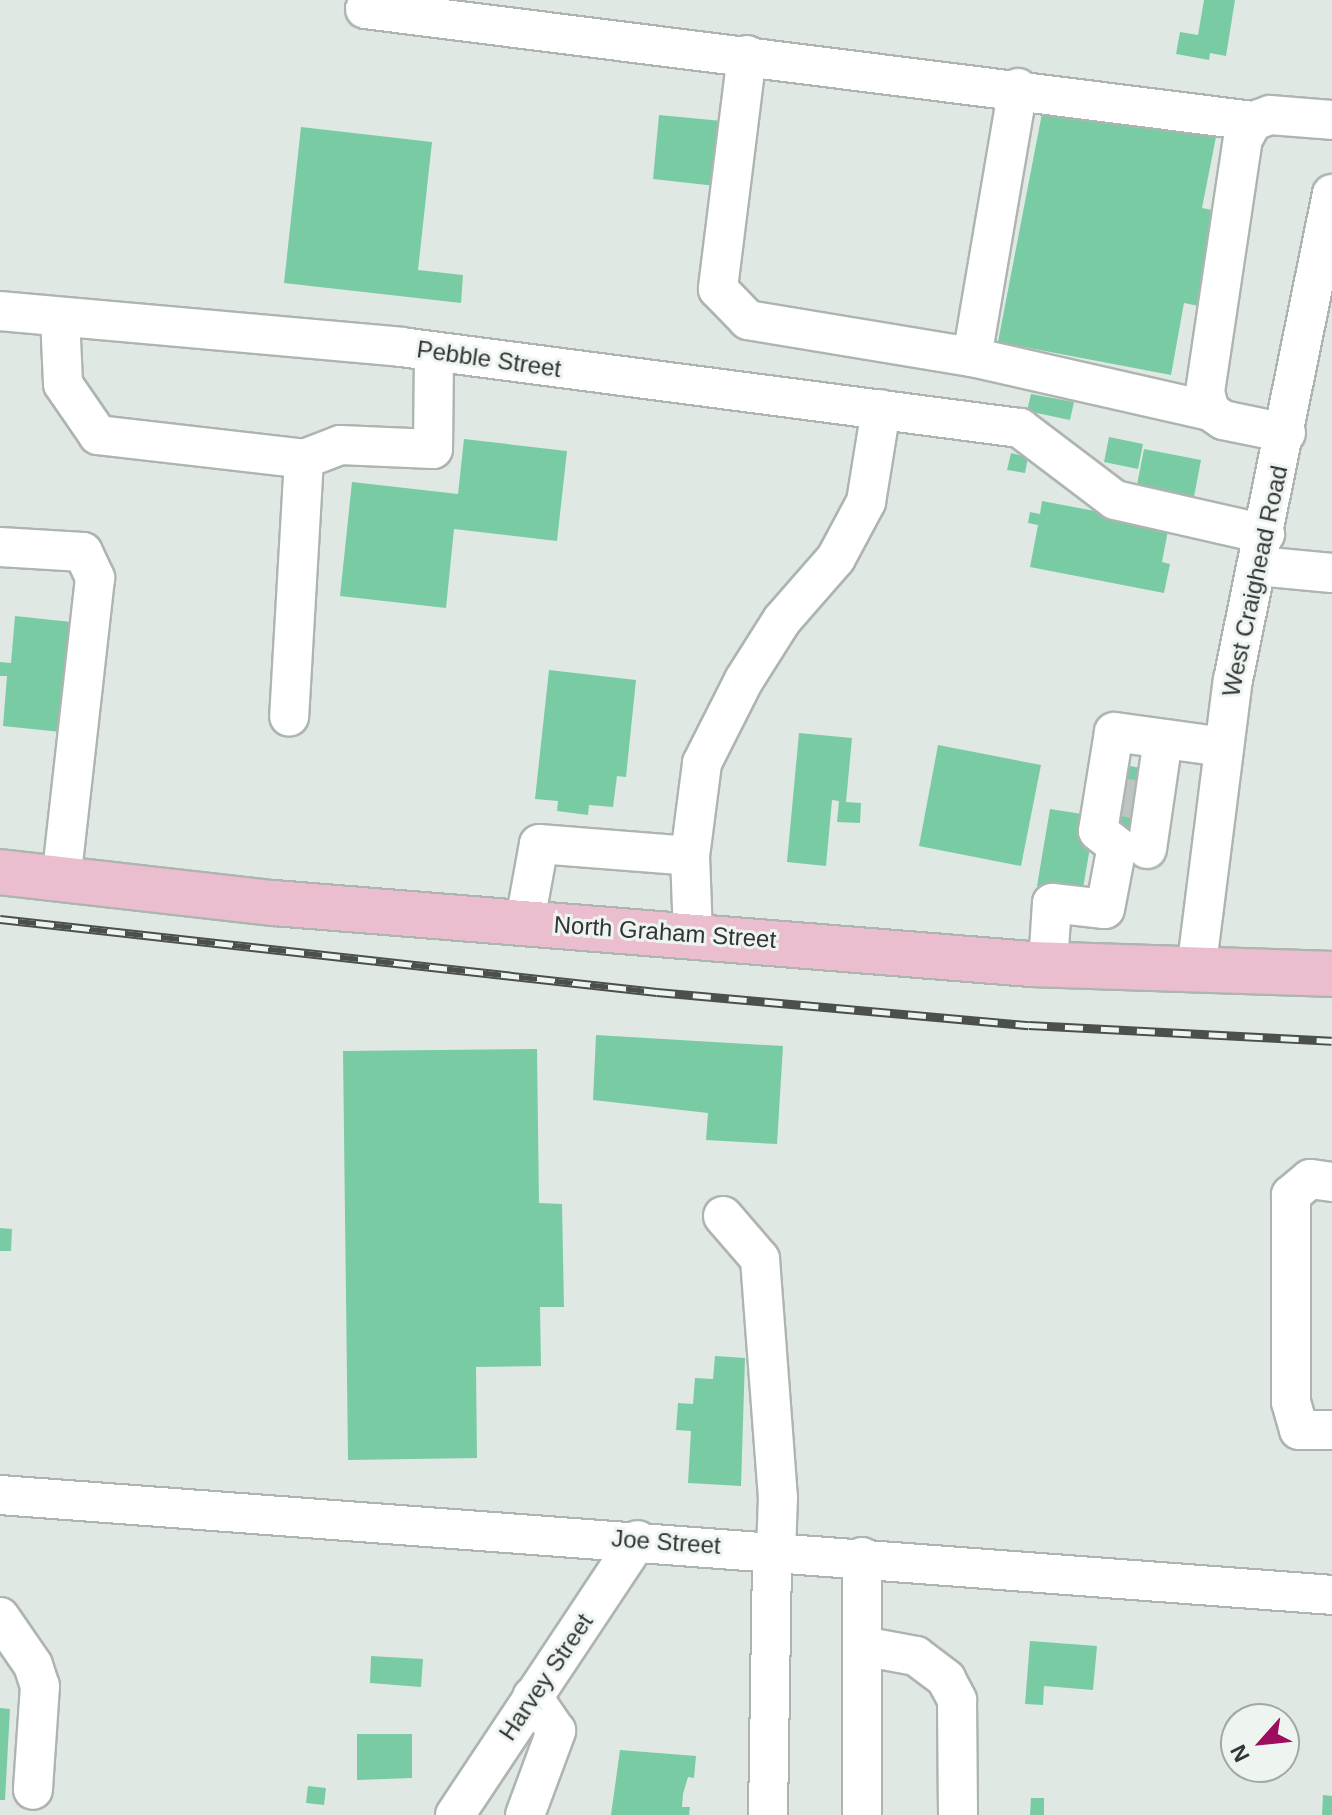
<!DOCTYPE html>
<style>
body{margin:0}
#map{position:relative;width:1332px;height:1815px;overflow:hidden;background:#e0e8e4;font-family:Helvetica,sans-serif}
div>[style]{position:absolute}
.building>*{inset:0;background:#79cba4}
.minor-tunnel>*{height:38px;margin-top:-19px;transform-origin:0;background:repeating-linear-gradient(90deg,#bdc4c1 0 38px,transparent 0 57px)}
.roads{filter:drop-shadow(2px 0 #aeb5b1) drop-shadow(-2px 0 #aeb5b1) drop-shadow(0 2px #aeb5b1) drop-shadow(0 -2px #aeb5b1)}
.minor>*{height:38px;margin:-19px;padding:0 19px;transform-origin:19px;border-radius:19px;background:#fff}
.major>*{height:44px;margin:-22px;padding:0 22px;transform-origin:22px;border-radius:22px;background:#eabecf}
.rail>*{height:9px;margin-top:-4.5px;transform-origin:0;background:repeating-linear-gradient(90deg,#eef5f1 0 18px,#4c504d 0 36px);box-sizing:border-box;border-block:2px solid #4c504d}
span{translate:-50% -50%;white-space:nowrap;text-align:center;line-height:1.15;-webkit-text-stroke:6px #eef5f1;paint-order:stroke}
.street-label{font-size:24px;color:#323533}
.north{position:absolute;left:1220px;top:1703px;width:80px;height:80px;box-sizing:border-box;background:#eef5f1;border:2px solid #a3a8a5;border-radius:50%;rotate:243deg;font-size:22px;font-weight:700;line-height:32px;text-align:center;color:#323533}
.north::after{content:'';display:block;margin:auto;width:28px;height:36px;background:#9c0e5d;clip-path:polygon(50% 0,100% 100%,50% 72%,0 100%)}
</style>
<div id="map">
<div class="building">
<i style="clip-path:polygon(1204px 0,1235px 0,1226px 56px,1210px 53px,1209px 60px,1176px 54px,1180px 32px,1198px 35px)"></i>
<i style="clip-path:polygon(1044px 103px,1216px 137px,1202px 208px,1227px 213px,1209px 308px,1184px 303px,1171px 375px,998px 342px)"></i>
<i style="clip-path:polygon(659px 115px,722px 121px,716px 186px,653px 179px)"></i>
<i style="clip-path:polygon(301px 127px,432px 142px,418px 270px,463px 275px,461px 303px,284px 283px)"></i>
<i style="clip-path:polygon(1031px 394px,1074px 402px,1070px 420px,1027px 411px)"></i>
<i style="clip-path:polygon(1109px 437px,1143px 444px,1138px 469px,1104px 462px)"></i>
<i style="clip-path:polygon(464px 439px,567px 451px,557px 541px,454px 529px,446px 608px,340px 596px,352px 482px,458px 494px)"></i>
<i style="clip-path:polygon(1144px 449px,1201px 460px,1193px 502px,1136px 490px)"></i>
<i style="clip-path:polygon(1011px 453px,1028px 457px,1025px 473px,1007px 470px)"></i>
<i style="clip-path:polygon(1042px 501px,1169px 525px,1162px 562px,1170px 564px,1164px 593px,1030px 567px,1038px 525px,1028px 523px,1030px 512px,1040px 514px)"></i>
<i style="clip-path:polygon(15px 616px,71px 622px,61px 732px,3px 726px,7px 676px,0 676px,0 662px,11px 663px)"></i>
<i style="clip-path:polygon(549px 670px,636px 680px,626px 777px,617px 776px,613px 807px,589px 805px,588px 815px,557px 811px,558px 801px,535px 799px)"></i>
<i style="clip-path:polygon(799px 733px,852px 738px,846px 802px,861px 803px,860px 823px,837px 822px,839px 801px,832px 800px,826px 866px,787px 862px)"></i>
<i style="clip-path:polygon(938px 745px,1041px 765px,1021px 866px,919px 846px)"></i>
<i style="clip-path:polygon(1116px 763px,1150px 770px,1136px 835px,1103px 828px)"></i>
<i style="clip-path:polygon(1050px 809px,1082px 814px,1094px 824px,1082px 894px,1037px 886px)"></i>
<i style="clip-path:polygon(596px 1035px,783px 1046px,777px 1144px,706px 1140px,708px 1113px,593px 1100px)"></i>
<i style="clip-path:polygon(537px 1049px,539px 1203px,562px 1204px,564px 1307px,540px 1307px,541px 1366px,476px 1367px,477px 1458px,348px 1460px,343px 1051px)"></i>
<i style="clip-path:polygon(0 1228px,12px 1229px,11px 1251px,0 1251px)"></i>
<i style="clip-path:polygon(715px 1356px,745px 1358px,741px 1486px,688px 1483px,691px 1431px,676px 1430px,678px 1403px,693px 1404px,695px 1378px,713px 1379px)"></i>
<i style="clip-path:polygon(1030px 1641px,1097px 1646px,1093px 1690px,1044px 1686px,1043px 1705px,1025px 1704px)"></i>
<i style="clip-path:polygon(371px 1656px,423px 1659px,421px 1687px,370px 1683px)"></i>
<i style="clip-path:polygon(0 1708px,10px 1709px,5px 1800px,0 1800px)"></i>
<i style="clip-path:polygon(357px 1734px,412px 1734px,412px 1778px,357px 1780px)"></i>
<i style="clip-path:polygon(620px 1750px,696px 1756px,694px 1778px,688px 1777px,683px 1794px,682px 1807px,690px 1807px,689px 1815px,611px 1815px)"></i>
<i style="clip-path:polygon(308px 1786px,326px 1788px,324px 1805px,306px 1803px)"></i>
<i style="clip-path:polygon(1323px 1795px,1332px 1796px,1332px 1815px,1322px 1815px)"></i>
<i style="clip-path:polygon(1031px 1798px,1044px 1798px,1044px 1815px,1030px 1815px)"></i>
</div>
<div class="minor-tunnel">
<i style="left:1110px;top:795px;width:34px;rotate:10deg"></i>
</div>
<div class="roads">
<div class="minor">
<i style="left:365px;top:9px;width:895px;rotate:7.19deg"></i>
<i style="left:747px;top:55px;width:236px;rotate:97.1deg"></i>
<i style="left:718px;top:289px;width:43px;rotate:45.9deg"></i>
<i style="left:748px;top:320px;width:227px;rotate:9.4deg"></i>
<i style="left:1018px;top:88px;width:273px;rotate:99.7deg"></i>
<i style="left:972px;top:357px;width:244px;rotate:12.8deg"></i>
<i style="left:0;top:311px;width:403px;rotate:5.1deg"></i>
<i style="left:401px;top:347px;width:624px;rotate:7.46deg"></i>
<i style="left:1020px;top:428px;width:119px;rotate:37.2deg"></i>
<i style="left:1115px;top:500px;width:154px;rotate:12.8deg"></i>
<i style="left:60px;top:317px;width:67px;rotate:87.4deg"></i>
<i style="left:63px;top:384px;width:62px;rotate:55.5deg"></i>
<i style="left:98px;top:435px;width:207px;rotate:6.6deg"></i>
<i style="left:304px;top:459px;width:258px;rotate:93.3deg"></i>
<i style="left:1286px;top:433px;width:64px;rotate:-168.3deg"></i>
<i style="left:1223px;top:420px;width:16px;rotate:-145deg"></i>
<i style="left:1210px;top:411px;width:20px;rotate:-105deg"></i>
<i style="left:1205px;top:392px;width:256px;rotate:-81.5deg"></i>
<i style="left:1243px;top:139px;width:21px;rotate:-61deg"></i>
<i style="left:1253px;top:121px;width:18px;rotate:-19deg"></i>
<i style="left:1270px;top:115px;width:62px;rotate:4.6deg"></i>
<i style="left:304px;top:459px;width:39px;rotate:-21deg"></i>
<i style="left:340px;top:445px;width:93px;rotate:2.5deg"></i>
<i style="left:433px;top:449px;width:97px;rotate:-89.4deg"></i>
<i style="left:0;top:547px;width:83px;rotate:3.4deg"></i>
<i style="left:83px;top:552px;width:29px;rotate:65deg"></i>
<i style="left:95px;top:578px;width:303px;rotate:96.4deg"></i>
<i style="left:1258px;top:566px;width:74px;rotate:5.4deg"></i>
<i style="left:1147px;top:849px;width:111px;rotate:-81.7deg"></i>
<i style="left:690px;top:856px;width:94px;rotate:-82.6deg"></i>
<i style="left:702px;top:763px;width:93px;rotate:-63.2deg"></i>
<i style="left:744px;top:680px;width:71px;rotate:-57.7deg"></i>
<i style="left:782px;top:620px;width:82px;rotate:-48.9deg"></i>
<i style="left:836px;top:558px;width:64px;rotate:-61.8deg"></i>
<i style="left:866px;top:502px;width:94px;rotate:-80.8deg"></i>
<i style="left:525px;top:921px;width:78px;rotate:-79.7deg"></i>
<i style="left:539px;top:844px;width:151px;rotate:4.5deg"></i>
<i style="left:690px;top:856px;width:78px;rotate:87.8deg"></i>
<i style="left:1048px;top:965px;width:62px;rotate:-86.3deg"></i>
<i style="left:1052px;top:903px;width:53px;rotate:6.5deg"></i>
<i style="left:1105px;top:909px;width:64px;rotate:-79.2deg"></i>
<i style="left:1117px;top:846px;width:24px;rotate:-142deg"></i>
<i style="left:1098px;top:831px;width:100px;rotate:-80.8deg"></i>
<i style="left:1114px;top:732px;width:111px;rotate:7.8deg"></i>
<i style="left:1196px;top:971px;width:293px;rotate:-82.8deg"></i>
<i style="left:1233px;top:680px;width:496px;rotate:-78.5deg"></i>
<i style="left:1332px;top:1182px;width:22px;rotate:-172deg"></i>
<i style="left:1310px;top:1179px;width:25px;rotate:140deg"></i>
<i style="left:1291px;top:1195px;width:207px;rotate:90deg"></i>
<i style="left:1291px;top:1402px;width:29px;rotate:74deg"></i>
<i style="left:1299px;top:1430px;width:33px"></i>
<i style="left:723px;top:1216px;width:57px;rotate:49.3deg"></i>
<i style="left:760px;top:1259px;width:239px;rotate:85.7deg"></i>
<i style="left:778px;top:1497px;width:54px;rotate:92.1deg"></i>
<i style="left:0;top:1495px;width:1336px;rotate:4.29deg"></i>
<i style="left:0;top:1617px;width:58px;rotate:55.5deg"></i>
<i style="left:33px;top:1665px;width:22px;rotate:72deg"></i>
<i style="left:40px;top:1686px;width:104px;rotate:93.9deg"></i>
<i style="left:862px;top:1646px;width:55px;rotate:10.5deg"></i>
<i style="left:916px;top:1656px;width:38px;rotate:37deg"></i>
<i style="left:946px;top:1679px;width:24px;rotate:62deg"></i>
<i style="left:957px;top:1700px;width:115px;rotate:89.5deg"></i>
<i style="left:455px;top:1815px;width:330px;rotate:-56.4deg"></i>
<i style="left:525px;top:1815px;width:90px;rotate:-69.7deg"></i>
<i style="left:556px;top:1731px;width:42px;rotate:-124.4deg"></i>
<i style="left:768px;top:1815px;width:264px;rotate:-89.1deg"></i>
<i style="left:862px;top:1815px;width:258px;rotate:-90deg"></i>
</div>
<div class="major">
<i style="left:0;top:872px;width:276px;rotate:6.5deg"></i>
<i style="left:274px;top:903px;width:758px;rotate:4.61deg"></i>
<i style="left:1030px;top:964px;width:302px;rotate:1.9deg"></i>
</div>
</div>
<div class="rail">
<i style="left:0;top:919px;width:661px;rotate:6.34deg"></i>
<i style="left:657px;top:992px;width:373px;rotate:5.1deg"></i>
<i style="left:1029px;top:1025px;width:303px;rotate:3deg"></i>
</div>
<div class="street-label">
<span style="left:489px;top:359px;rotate:8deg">Pebble Street</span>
<span style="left:1255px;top:581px;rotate:-78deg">West Craighead Road</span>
<span style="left:665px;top:932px;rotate:4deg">North Graham Street</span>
<span style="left:666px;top:1542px;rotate:4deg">Joe Street</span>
<span style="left:546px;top:1677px;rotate:-56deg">Harvey Street</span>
</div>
<div class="north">N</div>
</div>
